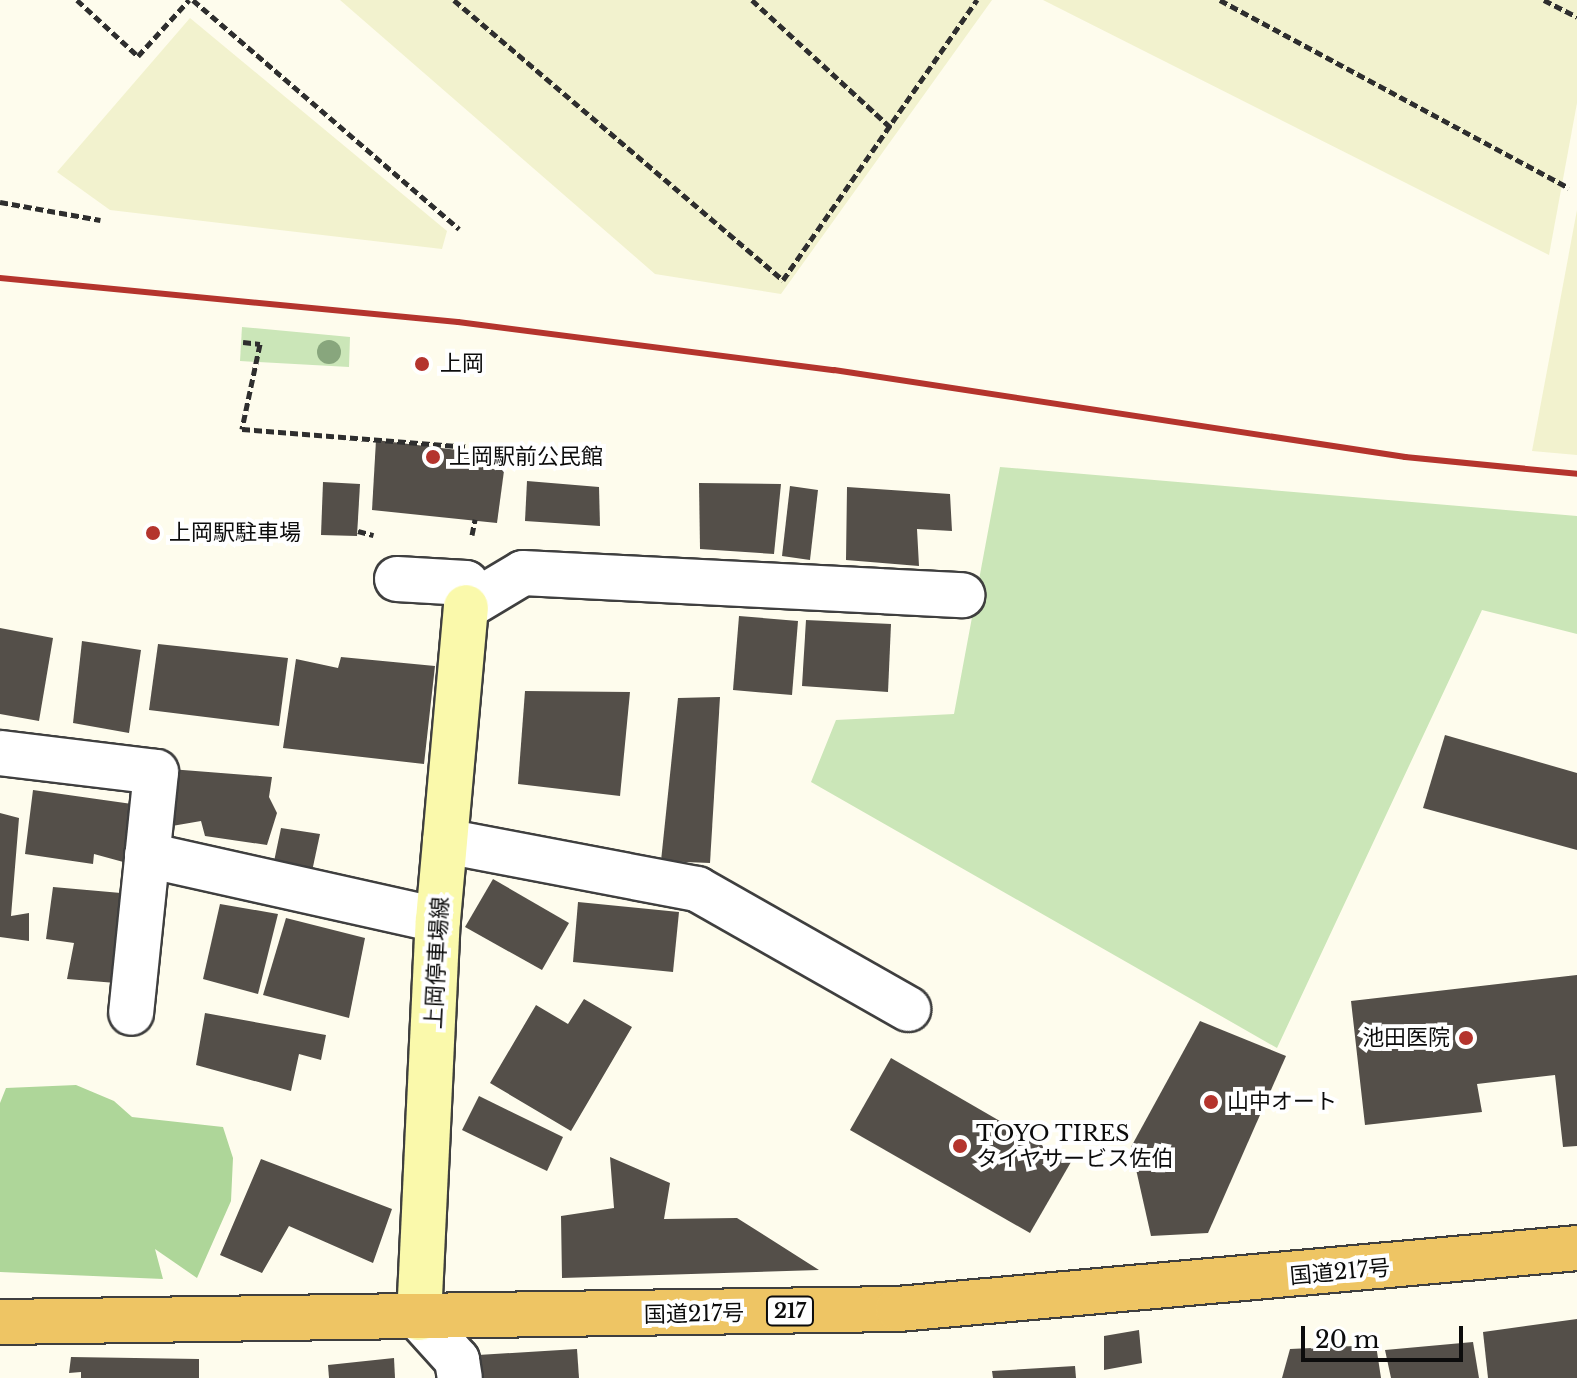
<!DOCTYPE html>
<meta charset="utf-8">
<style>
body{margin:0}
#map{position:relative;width:1577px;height:1378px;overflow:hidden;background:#fefced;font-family:"Libre Baskerville","Noto Sans JP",serif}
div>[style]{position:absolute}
.farmland>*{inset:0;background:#f2f2ce}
.green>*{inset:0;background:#cbe6b8}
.forest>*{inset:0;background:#aed699}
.building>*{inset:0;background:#544f49}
.path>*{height:5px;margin-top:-2.5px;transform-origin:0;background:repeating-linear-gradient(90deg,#2e2e2e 0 8px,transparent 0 12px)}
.roads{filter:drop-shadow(2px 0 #3f3f3f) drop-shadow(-2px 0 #3f3f3f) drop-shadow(0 2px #3f3f3f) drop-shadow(0 -2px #3f3f3f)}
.minor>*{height:44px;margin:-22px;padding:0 22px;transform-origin:22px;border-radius:22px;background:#fff}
.secondary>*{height:44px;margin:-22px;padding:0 22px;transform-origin:22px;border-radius:22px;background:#faf9ab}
.trunk>*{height:44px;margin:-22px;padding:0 22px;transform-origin:22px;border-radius:22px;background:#eec564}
.rail>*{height:6px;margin:-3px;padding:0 3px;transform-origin:3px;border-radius:3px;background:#b4342d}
.trees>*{width:24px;height:24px;margin:-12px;border-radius:50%;background:#88a67d}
.dots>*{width:22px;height:22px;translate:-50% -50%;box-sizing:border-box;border:4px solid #fff;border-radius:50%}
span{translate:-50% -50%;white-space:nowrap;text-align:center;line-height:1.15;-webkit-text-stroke:8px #fff;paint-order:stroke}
.shield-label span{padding:2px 6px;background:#fff;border:2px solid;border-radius:6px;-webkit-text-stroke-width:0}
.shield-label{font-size:20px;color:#0c0c0c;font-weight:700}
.poi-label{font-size:22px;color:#0c0c0c}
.left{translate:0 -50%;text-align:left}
.right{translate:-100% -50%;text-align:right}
.street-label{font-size:22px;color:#0c0c0c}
.scale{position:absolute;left:1301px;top:1326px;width:162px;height:36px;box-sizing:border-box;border:4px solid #0c0c0c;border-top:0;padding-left:10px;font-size:24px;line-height:28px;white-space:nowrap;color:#0c0c0c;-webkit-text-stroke:6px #fff;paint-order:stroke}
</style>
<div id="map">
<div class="farmland">
<i style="clip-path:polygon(340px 0,992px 0,781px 294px,655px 274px)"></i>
<i style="clip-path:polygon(1043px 0,1577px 0,1577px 103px,1549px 255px)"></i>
<i style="clip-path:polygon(190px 18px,447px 231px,442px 249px,110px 210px,57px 172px)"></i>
<i style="clip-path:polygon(1577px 210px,1577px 455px,1532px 451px)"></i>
</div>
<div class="green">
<i style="clip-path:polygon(242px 327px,350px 337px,349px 367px,240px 361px)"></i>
<i style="clip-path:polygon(1000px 467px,1577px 516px,1577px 634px,1482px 610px,1277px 1048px,811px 782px,836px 720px,954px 714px)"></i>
</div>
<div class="forest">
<i style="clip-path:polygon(76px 1085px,114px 1101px,132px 1117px,223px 1127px,233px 1158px,231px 1201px,197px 1278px,155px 1249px,163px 1279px,0 1272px,0 1103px,6px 1088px)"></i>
</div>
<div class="building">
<i style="clip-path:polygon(376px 440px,506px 456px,497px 523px,372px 510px)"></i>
<i style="clip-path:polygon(527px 481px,599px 487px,600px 526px,525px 521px)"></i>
<i style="clip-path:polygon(323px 482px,360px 484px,357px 536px,321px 535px)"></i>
<i style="clip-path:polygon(699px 483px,781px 484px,774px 554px,700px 549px)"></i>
<i style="clip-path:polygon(790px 486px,818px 490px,810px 560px,782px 556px)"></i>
<i style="clip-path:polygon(847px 487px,950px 494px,952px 531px,917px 529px,919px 566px,846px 560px)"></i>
<i style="clip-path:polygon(739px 616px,798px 621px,792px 695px,733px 690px)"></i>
<i style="clip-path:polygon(806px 620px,891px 624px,888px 692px,802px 686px)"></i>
<i style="clip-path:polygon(0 628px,53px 638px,39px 721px,0 714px)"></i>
<i style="clip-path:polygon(82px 641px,141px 650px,129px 733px,73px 723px)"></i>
<i style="clip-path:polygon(158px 644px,288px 658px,279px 726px,149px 710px)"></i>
<i style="clip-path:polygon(341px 657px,435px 666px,424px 764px,283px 748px,296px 659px,338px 668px)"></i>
<i style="clip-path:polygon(525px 691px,630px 692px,620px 796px,518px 784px)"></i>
<i style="clip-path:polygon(720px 697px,710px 863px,661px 861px,678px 698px)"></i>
<i style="clip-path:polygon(1445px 735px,1577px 773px,1577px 850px,1423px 808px)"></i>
<i style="clip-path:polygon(170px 769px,272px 777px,269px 797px,277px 813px,267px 845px,205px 836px,201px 821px,172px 826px)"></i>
<i style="clip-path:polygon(33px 790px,132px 804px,127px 863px,94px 854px,93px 864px,25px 854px)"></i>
<i style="clip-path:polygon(0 813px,19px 818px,11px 916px,29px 913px,29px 941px,0 937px)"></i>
<i style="clip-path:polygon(281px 828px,320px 834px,311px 876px,272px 871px)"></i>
<i style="clip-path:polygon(493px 879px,569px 923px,542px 970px,465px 927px)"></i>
<i style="clip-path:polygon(53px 887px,121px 893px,116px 983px,67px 979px,74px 943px,46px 939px)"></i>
<i style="clip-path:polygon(578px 902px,679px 912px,673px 972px,573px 962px)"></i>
<i style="clip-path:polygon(220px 904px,278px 914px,258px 994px,203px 979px)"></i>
<i style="clip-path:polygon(286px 918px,365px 938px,349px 1018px,263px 995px)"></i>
<i style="clip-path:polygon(1577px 975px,1577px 1146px,1563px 1147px,1555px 1075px,1477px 1084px,1482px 1112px,1365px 1125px,1351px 1001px)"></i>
<i style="clip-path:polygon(584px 999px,632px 1027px,571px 1131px,490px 1083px,536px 1005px,568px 1024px)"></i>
<i style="clip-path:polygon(205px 1013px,326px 1035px,321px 1060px,299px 1054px,291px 1091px,196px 1065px)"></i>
<i style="clip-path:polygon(1200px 1021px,1286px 1056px,1208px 1233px,1151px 1236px,1131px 1147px)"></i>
<i style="clip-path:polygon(891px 1058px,1071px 1162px,1030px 1233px,850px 1130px)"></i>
<i style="clip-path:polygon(479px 1096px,563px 1137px,547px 1171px,462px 1130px)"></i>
<i style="clip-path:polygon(610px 1157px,670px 1183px,664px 1219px,737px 1218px,819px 1270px,562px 1278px,561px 1216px,614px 1208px)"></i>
<i style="clip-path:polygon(261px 1159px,392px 1209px,373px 1263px,289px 1226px,262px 1273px,220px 1255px)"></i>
<i style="clip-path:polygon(1577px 1319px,1577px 1378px,1488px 1378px,1483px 1332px)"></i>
<i style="clip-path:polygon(1139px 1330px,1142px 1363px,1104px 1370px,1104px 1336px)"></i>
<i style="clip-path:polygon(1473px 1342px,1479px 1378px,1391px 1378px,1385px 1350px)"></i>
<i style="clip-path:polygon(1376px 1345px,1381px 1378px,1282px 1378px,1290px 1349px)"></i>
<i style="clip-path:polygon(577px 1349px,579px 1378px,480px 1378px,478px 1355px)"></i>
<i style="clip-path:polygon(71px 1357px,199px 1359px,199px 1378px,81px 1378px,81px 1372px,69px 1373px)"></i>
<i style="clip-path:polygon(394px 1358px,395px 1378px,329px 1378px,328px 1365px)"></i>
<i style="clip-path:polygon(1075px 1366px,1076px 1378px,993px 1378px,992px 1371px)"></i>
</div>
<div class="path">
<i style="left:77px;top:0;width:83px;rotate:42.6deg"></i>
<i style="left:138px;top:56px;width:76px;rotate:-47.7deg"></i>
<i style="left:193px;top:0;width:351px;rotate:40.7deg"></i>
<i style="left:454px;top:0;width:432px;rotate:40.4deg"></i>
<i style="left:783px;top:280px;width:341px;rotate:-55.3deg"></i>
<i style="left:752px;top:0;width:189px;rotate:42.6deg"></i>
<i style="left:1220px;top:0;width:396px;rotate:28.3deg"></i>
<i style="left:1544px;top:0;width:37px;rotate:27deg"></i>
<i style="left:0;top:202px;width:102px;rotate:10.2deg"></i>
<i style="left:243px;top:342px;width:17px;rotate:7deg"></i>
<i style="left:260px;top:344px;width:87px;rotate:102deg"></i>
<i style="left:242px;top:429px;width:244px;rotate:4.5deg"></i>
<i style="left:485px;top:448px;width:5px;rotate:112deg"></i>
<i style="left:358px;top:531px;width:16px;rotate:15deg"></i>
<i style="left:472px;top:535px;width:16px;rotate:-79deg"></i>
</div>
<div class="roads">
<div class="minor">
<i style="left:397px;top:579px;width:69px;rotate:3.3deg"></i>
<i style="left:466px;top:583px;width:24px;rotate:90deg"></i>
<i style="left:466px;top:607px;width:66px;rotate:-30.8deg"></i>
<i style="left:523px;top:573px;width:440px;rotate:2.9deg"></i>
<i style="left:0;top:753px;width:157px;rotate:6.9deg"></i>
<i style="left:156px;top:772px;width:242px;rotate:95.9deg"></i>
<i style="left:445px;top:841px;width:257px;rotate:10.8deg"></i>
<i style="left:697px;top:889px;width:243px;rotate:29.6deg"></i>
<i style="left:147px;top:855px;width:298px;rotate:12.6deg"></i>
<i style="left:419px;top:1318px;width:57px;rotate:47.9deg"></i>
<i style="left:457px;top:1360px;width:18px;rotate:81deg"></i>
</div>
<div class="secondary">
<i style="left:419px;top:1318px;width:398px;rotate:-87.3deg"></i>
<i style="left:438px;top:920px;width:314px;rotate:-84.9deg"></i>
</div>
<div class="trunk">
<i style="left:0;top:1322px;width:898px;rotate:-0.83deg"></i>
<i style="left:898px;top:1309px;width:682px;rotate:-5.13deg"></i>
</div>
</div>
<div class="rail">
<i style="left:0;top:278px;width:460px;rotate:5.5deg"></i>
<i style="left:458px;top:322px;width:379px;rotate:7.3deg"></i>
<i style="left:834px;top:370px;width:578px;rotate:8.66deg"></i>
<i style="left:1405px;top:457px;width:173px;rotate:5.6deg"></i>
</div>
<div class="trees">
<i style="left:329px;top:352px"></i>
</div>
<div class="dots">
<i style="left:422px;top:364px;background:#b4342d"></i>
<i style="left:433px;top:457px;background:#b4342d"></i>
<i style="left:153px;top:533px;background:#b4342d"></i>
<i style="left:1466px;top:1038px;background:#b4342d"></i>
<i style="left:1211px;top:1102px;background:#b4342d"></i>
<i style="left:960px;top:1146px;background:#b4342d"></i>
</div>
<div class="shield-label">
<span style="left:790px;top:1311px">217</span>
</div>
<div class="poi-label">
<span class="left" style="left:440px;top:364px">上岡</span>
<span class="left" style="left:449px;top:457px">上岡駅前公民館</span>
<span class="left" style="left:169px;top:533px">上岡駅駐車場</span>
<span class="right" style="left:1450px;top:1038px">池田医院</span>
<span class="left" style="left:1227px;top:1102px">山中オート</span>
<span class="left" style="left:976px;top:1146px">TOYO TIRES<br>タイヤサービス佐伯</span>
</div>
<div class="street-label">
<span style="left:437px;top:963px;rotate:-87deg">上岡停車場線</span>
<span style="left:1340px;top:1272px;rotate:-5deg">国道217号</span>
<span style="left:694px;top:1314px;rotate:-1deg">国道217号</span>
</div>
<div class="scale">20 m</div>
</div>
